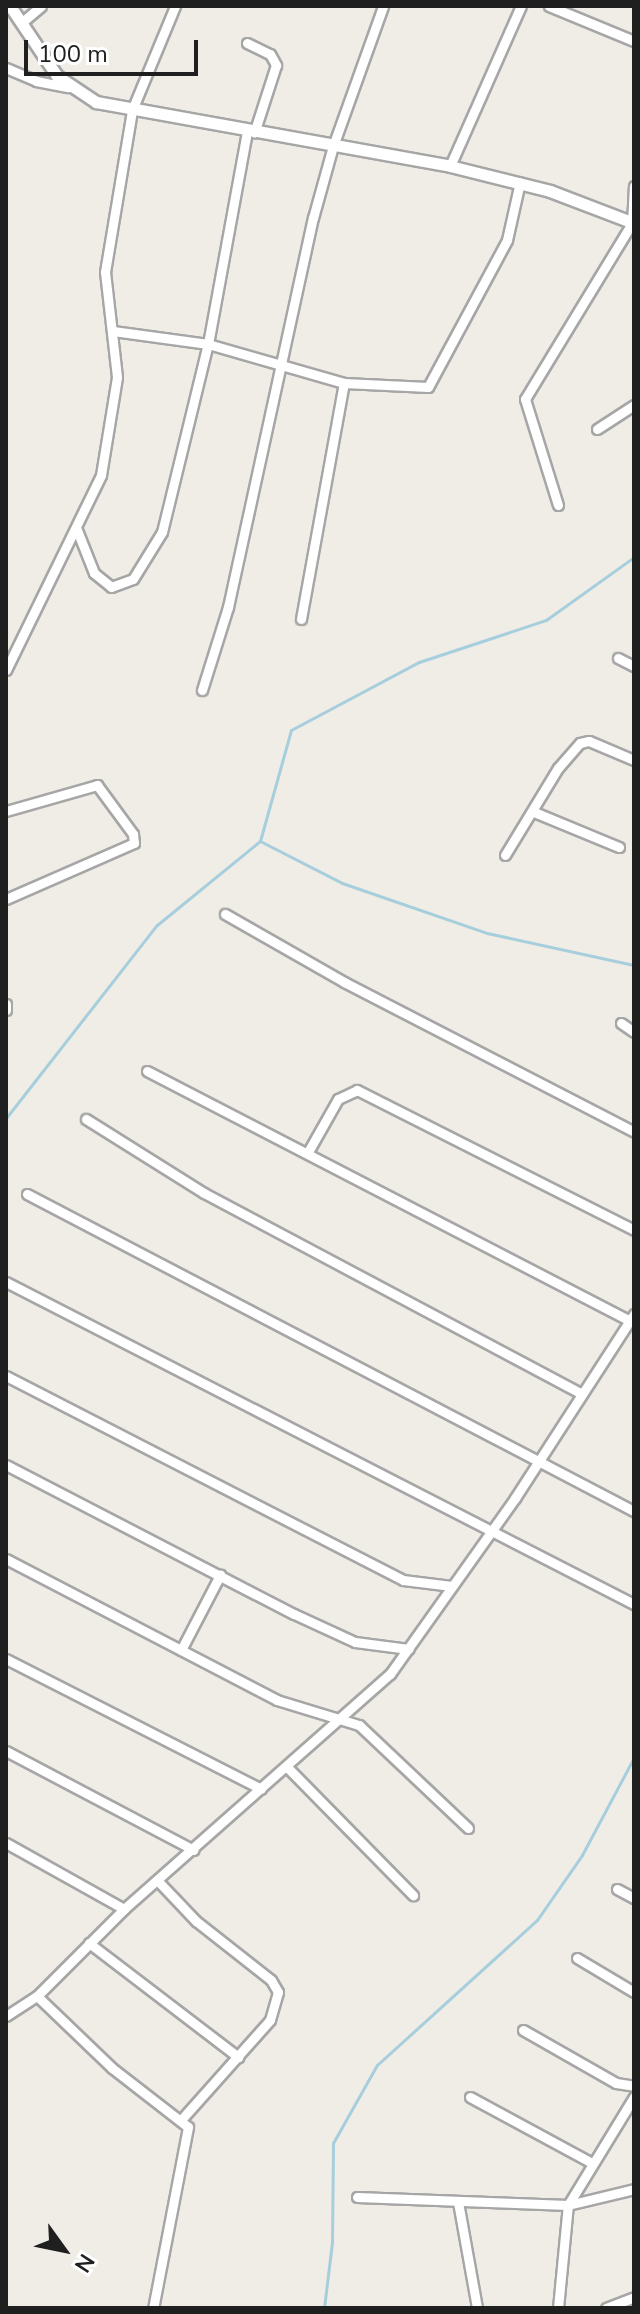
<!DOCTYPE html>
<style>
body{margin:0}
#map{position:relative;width:640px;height:2314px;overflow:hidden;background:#f0ede6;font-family:"Nunito Sans",sans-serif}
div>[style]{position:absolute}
.stream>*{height:3px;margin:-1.5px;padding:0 1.5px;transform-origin:1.5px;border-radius:1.5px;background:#a7cedd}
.roads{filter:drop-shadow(2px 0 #a6a6a6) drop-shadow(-2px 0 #a6a6a6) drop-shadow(0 2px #a6a6a6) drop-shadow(0 -2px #a6a6a6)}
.minor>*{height:9px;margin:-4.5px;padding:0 4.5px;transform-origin:4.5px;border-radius:4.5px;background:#fff}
.tertiary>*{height:11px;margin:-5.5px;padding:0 5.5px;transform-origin:5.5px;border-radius:5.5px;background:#fff}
span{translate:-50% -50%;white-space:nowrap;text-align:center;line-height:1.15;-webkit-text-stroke:7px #fff;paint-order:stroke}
.frame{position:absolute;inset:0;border:8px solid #1f1f1f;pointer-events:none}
.north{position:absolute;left:24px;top:2210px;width:80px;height:80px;-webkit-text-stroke:6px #fff;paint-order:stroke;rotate:123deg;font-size:22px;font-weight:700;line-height:32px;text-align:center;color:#1f1f1f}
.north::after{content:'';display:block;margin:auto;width:28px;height:36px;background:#1f1f1f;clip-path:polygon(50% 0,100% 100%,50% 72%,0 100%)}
.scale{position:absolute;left:24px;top:40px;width:174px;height:36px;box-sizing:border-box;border:4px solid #1f1f1f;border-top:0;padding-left:10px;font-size:24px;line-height:28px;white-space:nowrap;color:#1f1f1f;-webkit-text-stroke:6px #fff;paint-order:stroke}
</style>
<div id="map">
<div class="stream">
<i style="left:260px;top:841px;width:92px;rotate:27.1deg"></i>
<i style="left:342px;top:883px;width:153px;rotate:19deg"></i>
<i style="left:487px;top:933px;width:150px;rotate:12.3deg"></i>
<i style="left:6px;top:1118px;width:245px;rotate:-52deg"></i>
<i style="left:157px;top:925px;width:133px;rotate:-39.2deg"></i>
<i style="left:260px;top:841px;width:115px;rotate:-74.4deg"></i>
<i style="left:291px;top:730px;width:145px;rotate:-28deg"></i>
<i style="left:419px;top:662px;width:134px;rotate:-18.3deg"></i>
<i style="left:546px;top:620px;width:108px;rotate:-35.6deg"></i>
<i style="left:633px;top:1709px;width:14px;rotate:86deg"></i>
<i style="left:324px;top:2308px;width:66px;rotate:-83.1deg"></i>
<i style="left:332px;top:2242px;width:99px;rotate:-89.4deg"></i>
<i style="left:333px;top:2143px;width:90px;rotate:-60.6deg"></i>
<i style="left:377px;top:2065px;width:216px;rotate:-42.2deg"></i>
<i style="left:537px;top:1920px;width:79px;rotate:-55.3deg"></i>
<i style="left:582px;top:1855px;width:111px;rotate:-62deg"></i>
</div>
<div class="roads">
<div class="minor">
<i style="left:549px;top:6px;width:92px;rotate:22.4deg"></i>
<i style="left:21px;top:23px;width:26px;rotate:-40deg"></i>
<i style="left:247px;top:43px;width:25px;rotate:26deg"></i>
<i style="left:270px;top:54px;width:13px;rotate:61deg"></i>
<i style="left:276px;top:65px;width:71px;rotate:107.9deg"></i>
<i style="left:6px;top:68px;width:33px;rotate:23deg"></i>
<i style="left:36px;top:81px;width:33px;rotate:11deg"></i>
<i style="left:450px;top:166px;width:175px;rotate:-66.1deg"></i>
<i style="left:113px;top:331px;width:96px;rotate:7.8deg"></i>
<i style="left:208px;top:344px;width:141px;rotate:16deg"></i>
<i style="left:344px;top:383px;width:84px;rotate:2.7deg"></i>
<i style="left:428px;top:387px;width:167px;rotate:-61.7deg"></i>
<i style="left:507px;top:240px;width:59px;rotate:-77.4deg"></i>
<i style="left:597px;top:429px;width:44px;rotate:-33deg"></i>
<i style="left:558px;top:505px;width:111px;rotate:-107.3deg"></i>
<i style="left:525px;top:399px;width:206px;rotate:-58.7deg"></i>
<i style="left:632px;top:223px;width:37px;rotate:-87deg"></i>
<i style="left:77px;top:530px;width:46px;rotate:68.4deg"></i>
<i style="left:94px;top:573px;width:22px;rotate:39deg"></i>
<i style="left:111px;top:587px;width:23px;rotate:-20deg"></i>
<i style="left:133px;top:579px;width:55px;rotate:-58.3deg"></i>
<i style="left:162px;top:532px;width:194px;rotate:-76.3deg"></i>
<i style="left:208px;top:344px;width:216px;rotate:-79.6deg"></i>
<i style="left:301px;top:619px;width:240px;rotate:-79.7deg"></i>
<i style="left:618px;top:658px;width:18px;rotate:27deg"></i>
<i style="left:6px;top:670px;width:217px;rotate:-64deg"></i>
<i style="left:101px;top:475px;width:99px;rotate:-80.7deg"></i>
<i style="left:117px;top:377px;width:106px;rotate:-96.5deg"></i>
<i style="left:105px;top:272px;width:164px;rotate:-80.5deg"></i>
<i style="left:132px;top:110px;width:113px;rotate:-67.5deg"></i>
<i style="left:202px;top:690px;width:87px;rotate:-72.6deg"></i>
<i style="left:228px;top:607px;width:398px;rotate:-77.7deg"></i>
<i style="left:313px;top:218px;width:75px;rotate:-74.5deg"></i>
<i style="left:333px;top:146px;width:149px;rotate:-70.3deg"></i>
<i style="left:6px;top:811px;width:95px;rotate:-15.9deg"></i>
<i style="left:97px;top:785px;width:61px;rotate:53.7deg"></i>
<i style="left:133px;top:834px;width:9px;rotate:84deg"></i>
<i style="left:134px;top:843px;width:140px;rotate:156.4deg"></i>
<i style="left:534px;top:812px;width:92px;rotate:22.4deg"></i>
<i style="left:505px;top:855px;width:102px;rotate:-58.7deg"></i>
<i style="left:558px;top:768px;width:33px;rotate:-49deg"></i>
<i style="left:580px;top:743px;width:9px;rotate:-13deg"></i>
<i style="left:589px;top:741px;width:49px;rotate:22.9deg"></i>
<i style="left:225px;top:914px;width:137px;rotate:29.7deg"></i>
<i style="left:344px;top:982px;width:326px;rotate:27.3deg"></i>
<i style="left:6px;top:1004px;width:6px;rotate:90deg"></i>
<i style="left:621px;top:1023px;width:16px;rotate:35deg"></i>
<i style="left:147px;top:1071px;width:548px;rotate:27.36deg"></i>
<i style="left:86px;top:1119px;width:139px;rotate:32.1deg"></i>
<i style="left:204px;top:1193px;width:428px;rotate:28deg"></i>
<i style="left:308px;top:1152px;width:61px;rotate:-60.5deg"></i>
<i style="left:338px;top:1099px;width:21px;rotate:-25deg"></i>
<i style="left:357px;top:1090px;width:310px;rotate:26.8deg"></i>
<i style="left:27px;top:1194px;width:685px;rotate:27.58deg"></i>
<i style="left:6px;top:1282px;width:706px;rotate:27.15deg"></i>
<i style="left:6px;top:1376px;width:446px;rotate:27.2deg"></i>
<i style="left:403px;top:1580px;width:49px;rotate:7deg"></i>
<i style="left:6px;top:1465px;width:324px;rotate:27.4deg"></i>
<i style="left:294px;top:1614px;width:67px;rotate:24.7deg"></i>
<i style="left:355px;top:1642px;width:54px;rotate:7.4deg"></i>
<i style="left:6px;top:1559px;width:305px;rotate:27.5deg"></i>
<i style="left:277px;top:1700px;width:86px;rotate:17deg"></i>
<i style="left:359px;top:1725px;width:150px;rotate:43.4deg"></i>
<i style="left:181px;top:1650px;width:85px;rotate:-62.5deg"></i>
<i style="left:6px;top:1659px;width:286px;rotate:27deg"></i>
<i style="left:6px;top:1751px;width:212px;rotate:27.8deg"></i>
<i style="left:287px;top:1767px;width:180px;rotate:45.5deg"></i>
<i style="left:6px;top:1843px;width:135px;rotate:29.2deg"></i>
<i style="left:157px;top:1880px;width:57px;rotate:46.4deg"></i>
<i style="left:196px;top:1921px;width:95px;rotate:38.2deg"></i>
<i style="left:271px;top:1980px;width:14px;rotate:60deg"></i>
<i style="left:278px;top:1992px;width:29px;rotate:106deg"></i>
<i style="left:270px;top:2020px;width:134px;rotate:131.7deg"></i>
<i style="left:617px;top:1889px;width:19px;rotate:28deg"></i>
<i style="left:89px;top:1943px;width:188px;rotate:37.4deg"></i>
<i style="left:577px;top:1958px;width:66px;rotate:30.8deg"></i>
<i style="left:37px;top:1996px;width:104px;rotate:43.8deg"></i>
<i style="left:112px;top:2068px;width:96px;rotate:37.8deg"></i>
<i style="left:188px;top:2127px;width:184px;rotate:100.9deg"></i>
<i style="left:6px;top:2016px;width:37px;rotate:-33deg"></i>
<i style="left:37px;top:1996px;width:123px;rotate:-45deg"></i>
<i style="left:124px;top:1909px;width:355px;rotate:-41.5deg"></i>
<i style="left:390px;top:1674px;width:216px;rotate:-54.6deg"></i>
<i style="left:515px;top:1498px;width:219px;rotate:-57.1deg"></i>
<i style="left:523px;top:2030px;width:107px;rotate:29.7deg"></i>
<i style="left:616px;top:2083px;width:18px;rotate:9deg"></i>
<i style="left:470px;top:2097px;width:139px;rotate:28.4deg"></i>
<i style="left:357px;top:2197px;width:211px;rotate:2.2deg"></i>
<i style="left:568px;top:2205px;width:68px;rotate:-13.6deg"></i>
<i style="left:458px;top:2202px;width:108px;rotate:79.8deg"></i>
<i style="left:558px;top:2308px;width:103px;rotate:-84.5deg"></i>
<i style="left:568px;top:2205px;width:127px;rotate:-58.6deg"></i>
<i style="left:606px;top:2308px;width:30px;rotate:-21deg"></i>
</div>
<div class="tertiary">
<i style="left:10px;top:6px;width:84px;rotate:56.1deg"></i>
<i style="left:57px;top:76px;width:47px;rotate:33.7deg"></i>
<i style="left:96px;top:102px;width:360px;rotate:10.2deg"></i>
<i style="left:450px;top:166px;width:103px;rotate:14deg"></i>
<i style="left:550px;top:191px;width:90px;rotate:20.9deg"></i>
</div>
</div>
<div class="frame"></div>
<div class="north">N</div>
<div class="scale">100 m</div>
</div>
